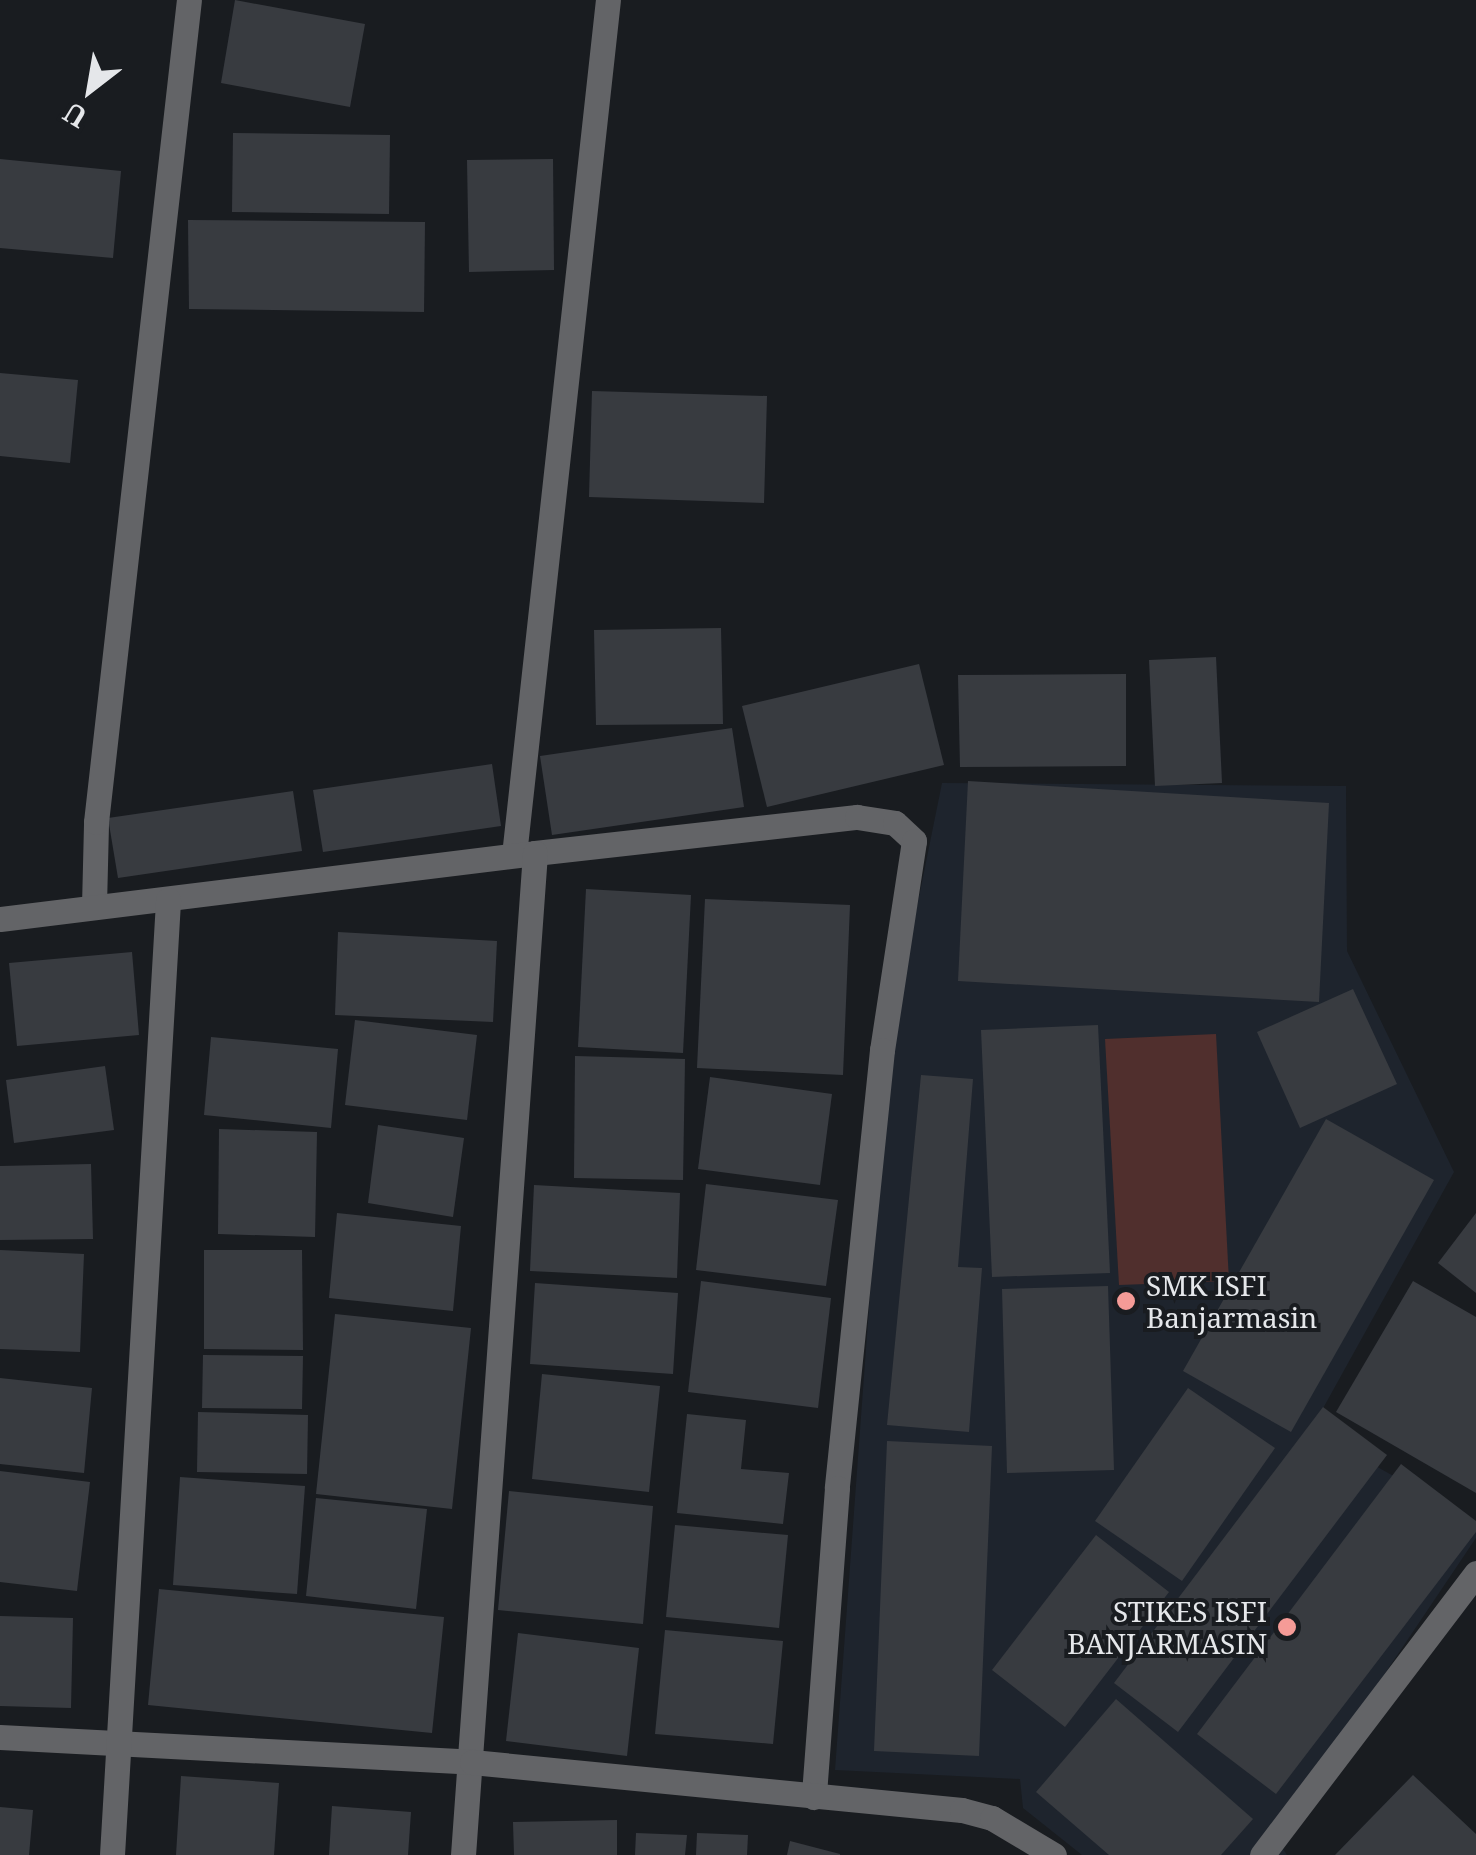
<!DOCTYPE html>
<style>
body{margin:0}
#map{position:relative;width:1476px;height:1855px;overflow:hidden;background:#191c20;font-family:"Noto Serif",serif}
div>[style]{position:absolute}
.built>*{inset:0;background:#1e242d}
.green>*{inset:0;background:#502f2d}
.building>*{inset:0;background:#383b40}
.street>*{height:25px;margin:-12.5px;padding:0 12.5px;transform-origin:12.5px;border-radius:12.5px;background:#636467}
.dots>*{width:28px;height:28px;translate:-50% -50%;box-sizing:border-box;border:5px solid #191c20;border-radius:50%}
span{translate:-50% -50%;white-space:nowrap;text-align:center;line-height:1.15;-webkit-text-stroke:8px #191c20;paint-order:stroke}
.poi-label{font-size:28px;color:#e5e7ea}
.left{translate:0 -50%;text-align:left}
.right{translate:-100% -50%;text-align:right}
.north{position:absolute;left:40px;top:40px;width:100px;height:100px;-webkit-text-stroke:8px #191c20;paint-order:stroke;rotate:211deg;font-size:28px;font-weight:700;line-height:40px;text-align:center;color:#e5e7ea}
.north::after{content:'';display:block;margin:auto;width:35px;height:45px;background:#e5e7ea;clip-path:polygon(50% 0,100% 100%,50% 72%,0 100%)}
</style>
<div id="map">
<div class="built">
<i style="clip-path:polygon(942px 783px,1346px 786px,1347px 951px,1454px 1172px,1311px 1430px,1476px 1522px,1476px 1538px,1275px 1837px,1287px 1855px,1082px 1855px,1023px 1808px,1020px 1779px,835px 1770px,888px 1050px)"></i>
</div>
<div class="green">
<i style="clip-path:polygon(1216px 1034px,1229px 1281px,1119px 1285px,1105px 1039px)"></i>
</div>
<div class="building">
<i style="clip-path:polygon(235px 0,365px 24px,350px 107px,221px 83px)"></i>
<i style="clip-path:polygon(233px 133px,390px 135px,389px 214px,232px 212px)"></i>
<i style="clip-path:polygon(0 159px,121px 171px,113px 258px,0 248px)"></i>
<i style="clip-path:polygon(553px 159px,554px 270px,469px 272px,467px 160px)"></i>
<i style="clip-path:polygon(188px 220px,425px 222px,424px 312px,189px 309px)"></i>
<i style="clip-path:polygon(0 373px,78px 380px,70px 463px,0 456px)"></i>
<i style="clip-path:polygon(592px 391px,767px 396px,764px 503px,589px 497px)"></i>
<i style="clip-path:polygon(721px 628px,723px 724px,596px 725px,594px 630px)"></i>
<i style="clip-path:polygon(1216px 657px,1222px 783px,1155px 786px,1149px 660px)"></i>
<i style="clip-path:polygon(919px 664px,944px 765px,767px 807px,742px 706px)"></i>
<i style="clip-path:polygon(1126px 674px,1126px 766px,960px 767px,958px 675px)"></i>
<i style="clip-path:polygon(732px 728px,744px 807px,552px 835px,540px 756px)"></i>
<i style="clip-path:polygon(492px 764px,501px 826px,323px 852px,313px 790px)"></i>
<i style="clip-path:polygon(968px 781px,1329px 803px,1319px 1002px,958px 981px)"></i>
<i style="clip-path:polygon(293px 791px,302px 851px,118px 878px,108px 818px)"></i>
<i style="clip-path:polygon(586px 889px,691px 895px,683px 1053px,578px 1047px)"></i>
<i style="clip-path:polygon(705px 899px,850px 905px,843px 1075px,697px 1068px)"></i>
<i style="clip-path:polygon(338px 932px,497px 941px,493px 1022px,335px 1015px)"></i>
<i style="clip-path:polygon(132px 952px,139px 1035px,17px 1046px,9px 963px)"></i>
<i style="clip-path:polygon(1353px 989px,1397px 1084px,1300px 1128px,1257px 1032px)"></i>
<i style="clip-path:polygon(355px 1020px,477px 1035px,467px 1120px,345px 1105px)"></i>
<i style="clip-path:polygon(1098px 1025px,1110px 1273px,992px 1277px,981px 1030px)"></i>
<i style="clip-path:polygon(211px 1037px,338px 1049px,331px 1128px,204px 1115px)"></i>
<i style="clip-path:polygon(575px 1056px,685px 1059px,683px 1180px,574px 1178px)"></i>
<i style="clip-path:polygon(105px 1066px,114px 1130px,14px 1143px,6px 1080px)"></i>
<i style="clip-path:polygon(921px 1075px,973px 1079px,958px 1267px,982px 1268px,969px 1432px,887px 1425px)"></i>
<i style="clip-path:polygon(710px 1077px,832px 1094px,820px 1185px,698px 1169px)"></i>
<i style="clip-path:polygon(1326px 1119px,1434px 1180px,1291px 1432px,1183px 1371px)"></i>
<i style="clip-path:polygon(378px 1125px,464px 1138px,453px 1217px,368px 1203px)"></i>
<i style="clip-path:polygon(219px 1129px,317px 1132px,315px 1237px,218px 1234px)"></i>
<i style="clip-path:polygon(91px 1164px,93px 1239px,0 1240px,0 1166px)"></i>
<i style="clip-path:polygon(706px 1184px,838px 1200px,826px 1286px,696px 1270px)"></i>
<i style="clip-path:polygon(534px 1185px,680px 1193px,677px 1278px,530px 1271px)"></i>
<i style="clip-path:polygon(337px 1213px,461px 1226px,453px 1311px,329px 1298px)"></i>
<i style="clip-path:polygon(1476px 1213px,1476px 1293px,1438px 1263px)"></i>
<i style="clip-path:polygon(0 1250px,84px 1254px,80px 1352px,0 1349px)"></i>
<i style="clip-path:polygon(204px 1250px,302px 1250px,303px 1350px,204px 1349px)"></i>
<i style="clip-path:polygon(701px 1281px,831px 1298px,818px 1408px,688px 1392px)"></i>
<i style="clip-path:polygon(1413px 1281px,1476px 1317px,1476px 1493px,1336px 1412px)"></i>
<i style="clip-path:polygon(535px 1283px,678px 1293px,673px 1374px,530px 1364px)"></i>
<i style="clip-path:polygon(1108px 1286px,1114px 1470px,1007px 1473px,1002px 1289px)"></i>
<i style="clip-path:polygon(335px 1314px,471px 1328px,452px 1509px,316px 1494px)"></i>
<i style="clip-path:polygon(203px 1355px,303px 1356px,302px 1409px,202px 1408px)"></i>
<i style="clip-path:polygon(542px 1374px,660px 1386px,649px 1492px,532px 1479px)"></i>
<i style="clip-path:polygon(0 1378px,92px 1388px,84px 1473px,0 1464px)"></i>
<i style="clip-path:polygon(1188px 1388px,1275px 1448px,1182px 1581px,1095px 1521px)"></i>
<i style="clip-path:polygon(1323px 1407px,1387px 1455px,1178px 1732px,1114px 1683px)"></i>
<i style="clip-path:polygon(198px 1412px,308px 1415px,307px 1474px,197px 1472px)"></i>
<i style="clip-path:polygon(687px 1414px,746px 1420px,741px 1469px,789px 1473px,783px 1524px,677px 1513px)"></i>
<i style="clip-path:polygon(887px 1441px,992px 1446px,979px 1756px,874px 1751px)"></i>
<i style="clip-path:polygon(1401px 1464px,1476px 1521px,1476px 1532px,1276px 1794px,1197px 1734px)"></i>
<i style="clip-path:polygon(0 1471px,90px 1482px,77px 1591px,0 1582px)"></i>
<i style="clip-path:polygon(180px 1477px,305px 1486px,297px 1594px,173px 1585px)"></i>
<i style="clip-path:polygon(509px 1491px,653px 1506px,643px 1624px,498px 1610px)"></i>
<i style="clip-path:polygon(316px 1498px,427px 1509px,416px 1609px,306px 1596px)"></i>
<i style="clip-path:polygon(675px 1525px,788px 1535px,779px 1628px,666px 1617px)"></i>
<i style="clip-path:polygon(1096px 1535px,1169px 1592px,1065px 1727px,992px 1670px)"></i>
<i style="clip-path:polygon(159px 1589px,444px 1617px,432px 1733px,148px 1705px)"></i>
<i style="clip-path:polygon(0 1616px,73px 1618px,71px 1708px,0 1706px)"></i>
<i style="clip-path:polygon(665px 1630px,783px 1641px,773px 1744px,655px 1734px)"></i>
<i style="clip-path:polygon(518px 1633px,639px 1648px,627px 1756px,506px 1741px)"></i>
<i style="clip-path:polygon(1116px 1699px,1253px 1819px,1221px 1855px,1109px 1855px,1036px 1792px)"></i>
<i style="clip-path:polygon(1413px 1775px,1476px 1834px,1476px 1855px,1335px 1855px)"></i>
<i style="clip-path:polygon(181px 1776px,279px 1783px,274px 1855px,176px 1855px)"></i>
<i style="clip-path:polygon(332px 1806px,411px 1812px,408px 1855px,329px 1855px)"></i>
<i style="clip-path:polygon(0 1807px,33px 1810px,29px 1855px,0 1855px)"></i>
<i style="clip-path:polygon(617px 1820px,617px 1855px,514px 1855px,513px 1822px)"></i>
<i style="clip-path:polygon(636px 1833px,687px 1835px,685px 1855px,635px 1855px)"></i>
<i style="clip-path:polygon(697px 1833px,748px 1835px,747px 1855px,696px 1855px)"></i>
<i style="clip-path:polygon(790px 1841px,840px 1854px,840px 1855px,787px 1855px)"></i>
</div>
<div class="street">
<i style="left:535px;top:853px;width:324px;rotate:-6.4deg"></i>
<i style="left:857px;top:817px;width:38px;rotate:9deg"></i>
<i style="left:895px;top:823px;width:26px;rotate:43deg"></i>
<i style="left:914px;top:841px;width:211px;rotate:98.7deg"></i>
<i style="left:882px;top:1050px;width:440px;rotate:95.9deg"></i>
<i style="left:837px;top:1488px;width:310px;rotate:94.3deg"></i>
<i style="left:514px;top:855px;width:860px;rotate:-83.73deg"></i>
<i style="left:94px;top:906px;width:84px;rotate:-88.6deg"></i>
<i style="left:96px;top:822px;width:827px;rotate:-83.55deg"></i>
<i style="left:0;top:919px;width:539px;rotate:-7.03deg"></i>
<i style="left:535px;top:853px;width:1005px;rotate:94.11deg"></i>
<i style="left:0;top:1737px;width:473px;rotate:3deg"></i>
<i style="left:472px;top:1762px;width:492px;rotate:5.6deg"></i>
<i style="left:962px;top:1810px;width:31px;rotate:15deg"></i>
<i style="left:992px;top:1818px;width:72px;rotate:30.8deg"></i>
<i style="left:112px;top:1855px;width:957px;rotate:-86.64deg"></i>
<i style="left:1262px;top:1855px;width:354px;rotate:-52.8deg"></i>
</div>
<div class="dots">
<i style="left:1126px;top:1301px;background:#f59b97"></i>
<i style="left:1287px;top:1627px;background:#f59b97"></i>
</div>
<div class="poi-label">
<span class="left" style="left:1146px;top:1301px">SMK ISFI<br>Banjarmasin</span>
<span class="right" style="left:1267px;top:1627px">STIKES ISFI<br>BANJARMASIN</span>
</div>
<div class="north">U</div>
</div>
